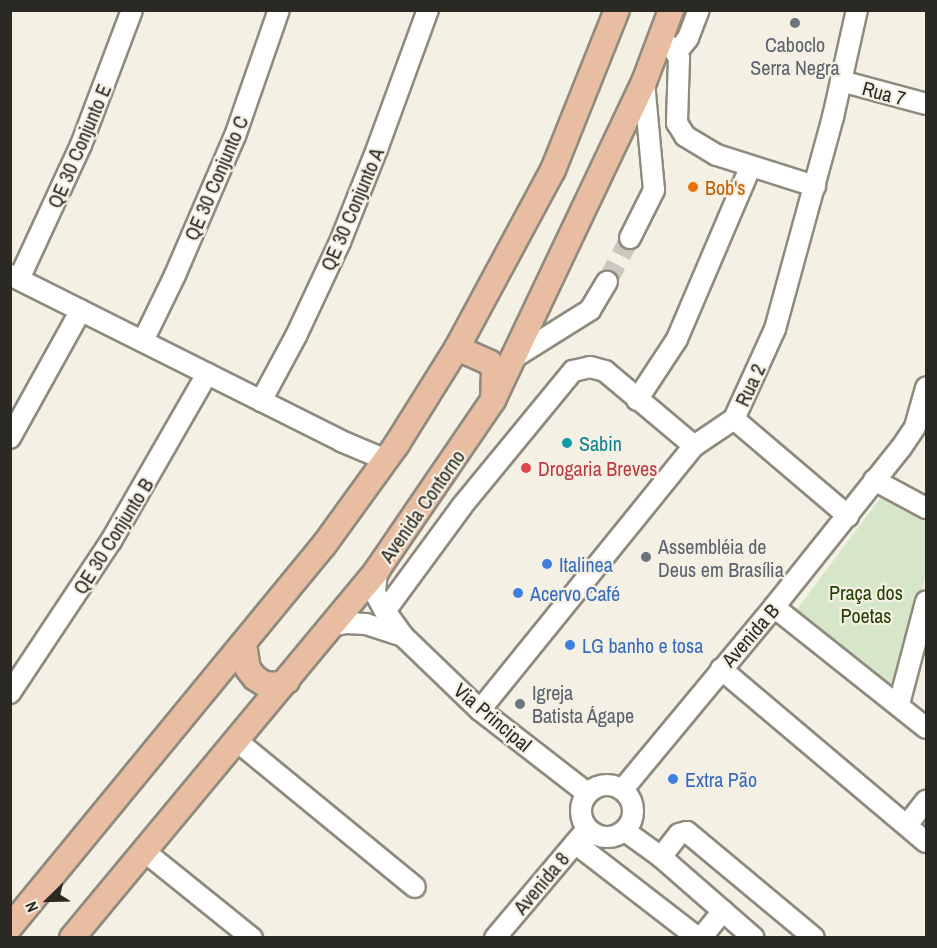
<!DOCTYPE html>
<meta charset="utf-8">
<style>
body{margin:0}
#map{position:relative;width:937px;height:948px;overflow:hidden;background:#f4f0e3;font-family:"Archivo Narrow",sans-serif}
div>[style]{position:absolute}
.green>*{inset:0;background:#d5e7c8}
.minor-tunnel>*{height:20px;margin-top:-10px;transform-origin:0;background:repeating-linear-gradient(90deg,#ccc8bd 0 20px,transparent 0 30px)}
.roads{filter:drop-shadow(2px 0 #8e8a7e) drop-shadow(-2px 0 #8e8a7e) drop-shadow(0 2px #8e8a7e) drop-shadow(0 -2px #8e8a7e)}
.minor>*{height:20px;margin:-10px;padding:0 10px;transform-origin:10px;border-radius:10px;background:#fff}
.minor>.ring{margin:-10px;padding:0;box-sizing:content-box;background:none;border:20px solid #fff;border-radius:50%}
.major>*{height:24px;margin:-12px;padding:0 12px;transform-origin:12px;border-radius:12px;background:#e9bda1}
.dots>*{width:16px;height:16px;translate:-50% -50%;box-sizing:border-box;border:3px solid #f4f0e3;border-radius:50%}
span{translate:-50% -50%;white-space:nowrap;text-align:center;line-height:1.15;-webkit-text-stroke:4.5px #f4f0e3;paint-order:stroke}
.worship-label{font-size:20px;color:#5b616d}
.left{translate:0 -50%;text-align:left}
.street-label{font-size:20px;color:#2a2924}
.food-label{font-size:20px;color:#c56008}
.culture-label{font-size:20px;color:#0d838f}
.health-label{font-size:20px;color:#be3a42}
.shop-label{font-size:20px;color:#366cbe}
.park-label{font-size:20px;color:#254004}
.frame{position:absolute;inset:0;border:12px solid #2a2924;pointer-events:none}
.north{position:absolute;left:18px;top:870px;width:60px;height:60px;-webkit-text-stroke:4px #f4f0e3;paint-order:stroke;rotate:247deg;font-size:16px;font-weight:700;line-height:24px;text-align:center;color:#2a2924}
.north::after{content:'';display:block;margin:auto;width:21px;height:27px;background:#2a2924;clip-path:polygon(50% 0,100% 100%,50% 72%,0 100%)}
</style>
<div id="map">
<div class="green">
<i style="clip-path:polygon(884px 493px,926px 515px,926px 574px,897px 696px,795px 612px)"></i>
</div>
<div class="minor-tunnel">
<i style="left:607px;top:282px;width:50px;rotate:-62.4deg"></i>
</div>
<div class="roads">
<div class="minor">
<i style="left:661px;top:42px;width:13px;rotate:27deg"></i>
<i style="left:673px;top:48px;width:12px;rotate:59deg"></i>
<i style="left:679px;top:58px;width:65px;rotate:91.8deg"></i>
<i style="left:677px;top:123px;width:15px;rotate:58deg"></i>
<i style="left:685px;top:136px;width:37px;rotate:31deg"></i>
<i style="left:717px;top:155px;width:103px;rotate:17.6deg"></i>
<i style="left:676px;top:53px;width:19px;rotate:-51deg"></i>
<i style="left:688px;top:38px;width:30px;rotate:-69deg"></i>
<i style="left:841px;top:81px;width:88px;rotate:15.1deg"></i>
<i style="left:630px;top:238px;width:54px;rotate:-63.4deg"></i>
<i style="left:654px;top:190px;width:108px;rotate:-95.3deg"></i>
<i style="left:10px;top:275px;width:370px;rotate:26.6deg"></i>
<i style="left:341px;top:441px;width:49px;rotate:22.9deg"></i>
<i style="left:19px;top:279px;width:148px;rotate:-65.2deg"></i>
<i style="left:81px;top:145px;width:144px;rotate:-69.3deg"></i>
<i style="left:143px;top:341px;width:73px;rotate:-64.1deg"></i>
<i style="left:175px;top:275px;width:151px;rotate:-66.7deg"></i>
<i style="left:235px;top:136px;width:133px;rotate:-70.8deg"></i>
<i style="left:515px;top:357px;width:89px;rotate:-32.1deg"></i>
<i style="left:590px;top:310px;width:33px;rotate:-59deg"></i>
<i style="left:637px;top:400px;width:73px;rotate:-56.7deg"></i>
<i style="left:677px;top:339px;width:186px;rotate:-66.9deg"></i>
<i style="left:261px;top:401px;width:74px;rotate:-61.7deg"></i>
<i style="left:296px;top:336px;width:104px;rotate:-64.9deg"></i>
<i style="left:340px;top:242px;width:100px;rotate:-68.3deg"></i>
<i style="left:377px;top:149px;width:148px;rotate:-69.9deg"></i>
<i style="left:734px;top:419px;width:150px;rotate:40.4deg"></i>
<i style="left:10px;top:438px;width:146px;rotate:-61deg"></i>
<i style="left:874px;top:480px;width:59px;rotate:28.3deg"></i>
<i style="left:377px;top:570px;width:23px;rotate:95deg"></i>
<i style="left:375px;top:593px;width:21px;rotate:61deg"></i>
<i style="left:385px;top:611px;width:31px;rotate:54deg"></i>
<i style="left:403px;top:636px;width:107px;rotate:43.9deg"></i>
<i style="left:480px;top:710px;width:135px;rotate:37.8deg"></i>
<i style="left:774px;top:607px;width:194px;rotate:38.5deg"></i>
<i style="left:385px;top:611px;width:130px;rotate:-53.7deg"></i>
<i style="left:462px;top:506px;width:175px;rotate:-50.6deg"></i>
<i style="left:573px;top:371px;width:17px;rotate:-13deg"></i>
<i style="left:590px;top:367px;width:16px;rotate:15deg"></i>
<i style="left:605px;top:371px;width:116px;rotate:40.1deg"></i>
<i style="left:332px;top:626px;width:14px;rotate:-12deg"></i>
<i style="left:346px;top:623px;width:20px;rotate:3deg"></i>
<i style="left:366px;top:624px;width:39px;rotate:18deg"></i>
<i style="left:721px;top:669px;width:268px;rotate:40.2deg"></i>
<i style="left:10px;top:693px;width:182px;rotate:-56.4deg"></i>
<i style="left:111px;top:541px;width:193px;rotate:-60.1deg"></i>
<i style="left:899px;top:704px;width:106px;rotate:-75.2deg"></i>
<i style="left:480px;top:710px;width:340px;rotate:-51deg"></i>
<i style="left:694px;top:446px;width:48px;rotate:-34deg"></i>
<i style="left:734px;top:419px;width:99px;rotate:-65.5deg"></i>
<i style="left:775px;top:329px;width:220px;rotate:-74.7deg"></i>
<i style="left:833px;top:117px;width:110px;rotate:-77.4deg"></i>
<i style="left:237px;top:741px;width:230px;rotate:39.4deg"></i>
<i class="ring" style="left:581px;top:785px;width:32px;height:32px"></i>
<i style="left:623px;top:789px;width:236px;rotate:-50.3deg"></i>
<i style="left:774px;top:607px;width:203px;rotate:-51.4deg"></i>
<i style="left:901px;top:448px;width:25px;rotate:-56deg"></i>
<i style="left:915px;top:427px;width:41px;rotate:-74.2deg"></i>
<i style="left:907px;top:825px;width:31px;rotate:-52deg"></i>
<i style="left:625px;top:831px;width:44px;rotate:35.8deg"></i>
<i style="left:661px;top:857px;width:123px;rotate:41.1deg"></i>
<i style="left:575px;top:843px;width:155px;rotate:37.7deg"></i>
<i style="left:144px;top:851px;width:139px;rotate:38.9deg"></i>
<i style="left:661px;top:857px;width:29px;rotate:-52deg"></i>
<i style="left:679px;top:834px;width:8px;rotate:-14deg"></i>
<i style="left:687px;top:832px;width:165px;rotate:39.8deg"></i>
<i style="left:495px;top:938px;width:136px;rotate:-49.8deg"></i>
<i style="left:701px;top:938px;width:35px;rotate:-51deg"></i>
</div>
<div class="major">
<i style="left:457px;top:348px;width:36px;rotate:24deg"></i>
<i style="left:490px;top:363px;width:9px;rotate:63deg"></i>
<i style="left:494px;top:371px;width:27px;rotate:92deg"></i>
<i style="left:244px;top:644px;width:25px;rotate:81deg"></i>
<i style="left:248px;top:669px;width:11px;rotate:52deg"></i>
<i style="left:255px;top:678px;width:12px;rotate:31deg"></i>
<i style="left:265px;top:684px;width:12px;rotate:5deg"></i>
<i style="left:277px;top:685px;width:11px;rotate:-22deg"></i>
<i style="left:10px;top:927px;width:494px;rotate:-50.6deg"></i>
<i style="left:324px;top:545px;width:125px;rotate:-54.1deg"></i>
<i style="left:397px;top:444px;width:113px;rotate:-58deg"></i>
<i style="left:457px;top:348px;width:202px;rotate:-61.7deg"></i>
<i style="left:553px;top:170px;width:172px;rotate:-68.2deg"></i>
<i style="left:72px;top:938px;width:478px;rotate:-50.3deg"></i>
<i style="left:377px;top:570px;width:206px;rotate:-55.7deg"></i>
<i style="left:493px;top:400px;width:352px;rotate:-64.6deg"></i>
<i style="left:644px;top:82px;width:77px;rotate:-69.4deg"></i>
</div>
</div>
<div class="dots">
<i style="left:795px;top:23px;background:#6b7280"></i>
<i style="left:693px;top:187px;background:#e8710a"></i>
<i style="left:567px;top:443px;background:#0f9aa8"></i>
<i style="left:526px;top:468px;background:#e0444e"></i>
<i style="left:646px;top:557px;background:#6b7280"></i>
<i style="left:547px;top:564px;background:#3f7fe0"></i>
<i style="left:518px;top:593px;background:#3f7fe0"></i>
<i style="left:570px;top:645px;background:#3f7fe0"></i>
<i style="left:520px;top:704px;background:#6b7280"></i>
<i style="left:673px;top:779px;background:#3f7fe0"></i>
</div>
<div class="worship-label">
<span style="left:795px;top:56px">Caboclo<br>Serra Negra</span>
<span class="left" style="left:658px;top:558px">Assembléia de<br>Deus em Brasília</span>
<span class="left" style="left:532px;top:704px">Igreja<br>Batista Ágape</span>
</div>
<div class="street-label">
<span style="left:884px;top:93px;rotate:15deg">Rua 7</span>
<span style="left:79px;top:146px;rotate:-67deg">QE 30 Conjunto E</span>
<span style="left:216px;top:178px;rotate:-67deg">QE 30 Conjunto C</span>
<span style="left:352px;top:209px;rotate:-67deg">QE 30 Conjunto A</span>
<span style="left:750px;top:385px;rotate:-65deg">Rua 2</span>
<span style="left:422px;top:506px;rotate:-55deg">Avenida Contorno</span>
<span style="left:113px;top:536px;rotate:-58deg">QE 30 Conjunto B</span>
<span style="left:750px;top:635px;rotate:-49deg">Avenida B</span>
<span style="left:493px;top:717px;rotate:40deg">Via Principal</span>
<span style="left:541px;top:883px;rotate:-50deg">Avenida 8</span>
</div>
<div class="food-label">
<span class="left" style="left:705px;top:187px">Bob's</span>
</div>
<div class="culture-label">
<span class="left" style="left:579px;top:443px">Sabin</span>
</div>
<div class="health-label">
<span class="left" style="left:538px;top:468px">Drogaria Breves</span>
</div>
<div class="shop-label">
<span class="left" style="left:559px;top:564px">Italinea</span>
<span class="left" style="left:530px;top:593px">Acervo Café</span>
<span class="left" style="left:582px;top:645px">LG banho e tosa</span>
<span class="left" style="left:685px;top:779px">Extra Pão</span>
</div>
<div class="park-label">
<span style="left:866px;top:604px">Praça dos<br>Poetas</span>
</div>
<div class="frame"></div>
<div class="north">N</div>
</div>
